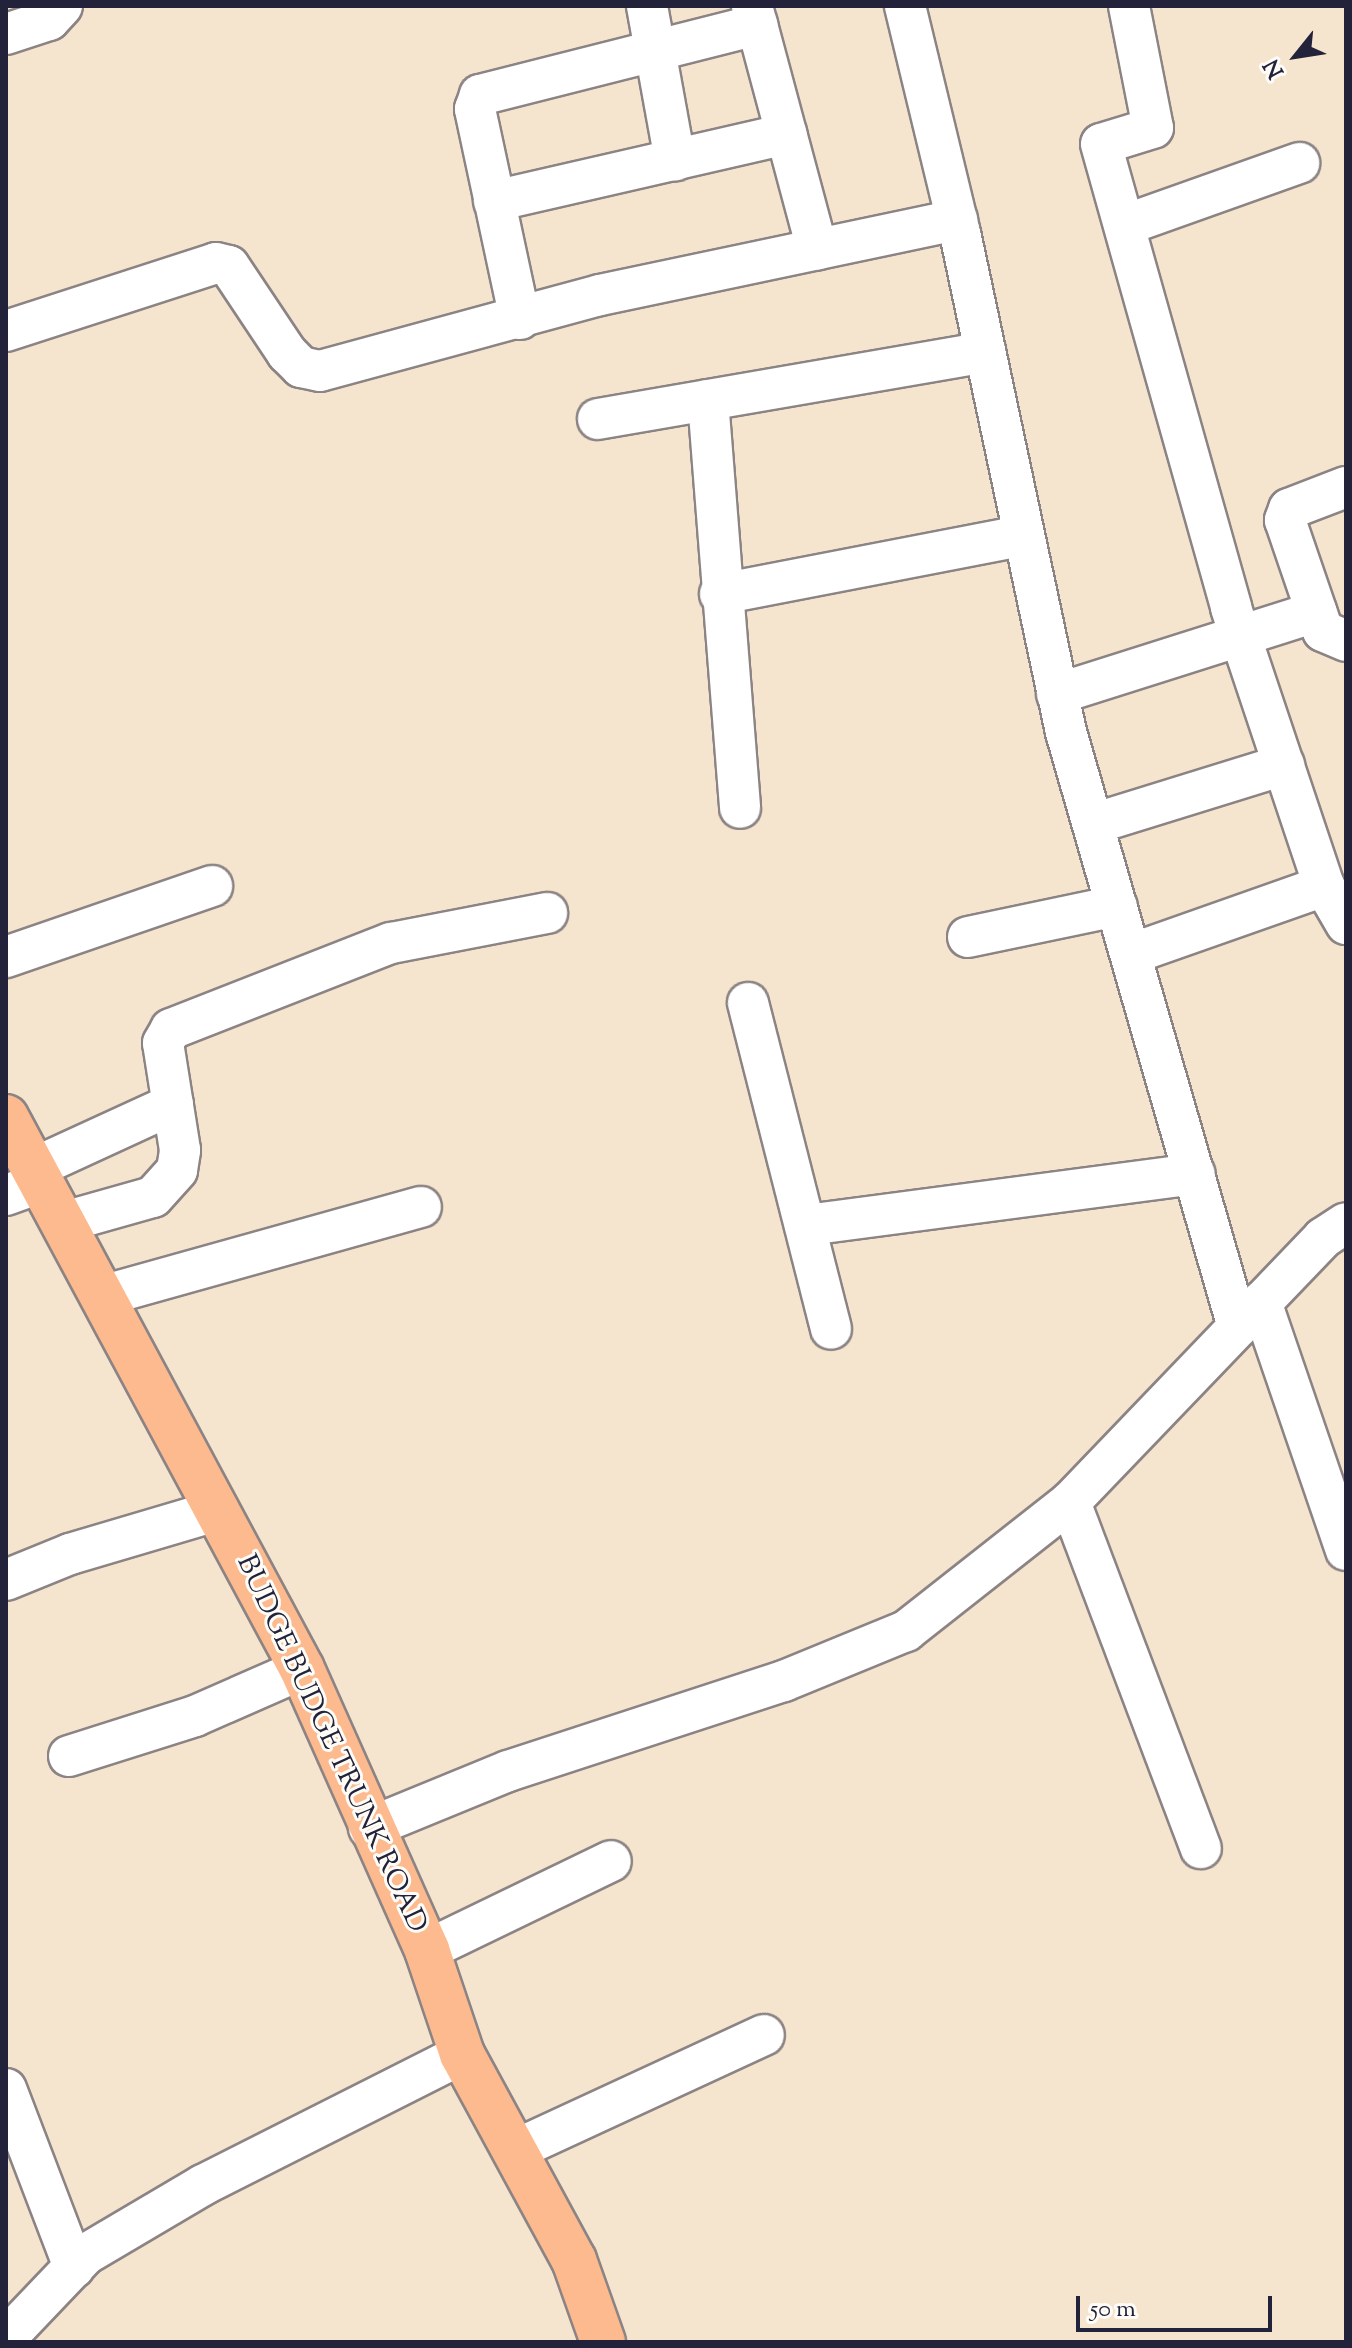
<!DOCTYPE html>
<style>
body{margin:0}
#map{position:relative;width:1352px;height:2348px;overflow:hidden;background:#f6e5ce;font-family:"Sorts Mill Goudy",serif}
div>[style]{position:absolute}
.roads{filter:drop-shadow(2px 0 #8c8484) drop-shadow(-2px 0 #8c8484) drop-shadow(0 2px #8c8484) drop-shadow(0 -2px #8c8484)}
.minor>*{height:40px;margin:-20px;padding:0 20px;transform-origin:20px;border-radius:20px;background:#fff}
.major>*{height:44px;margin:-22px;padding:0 22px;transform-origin:22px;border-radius:22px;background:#fcba8e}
span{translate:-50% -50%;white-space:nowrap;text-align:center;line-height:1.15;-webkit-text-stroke:6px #fdfcf7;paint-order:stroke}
.street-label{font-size:28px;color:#22223b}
.frame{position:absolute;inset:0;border:8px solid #22223b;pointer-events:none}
.north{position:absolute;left:1256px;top:16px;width:80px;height:80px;-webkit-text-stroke:6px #fdfcf7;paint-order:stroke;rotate:240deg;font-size:22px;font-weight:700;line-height:32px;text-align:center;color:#22223b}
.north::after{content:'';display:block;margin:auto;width:28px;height:36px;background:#22223b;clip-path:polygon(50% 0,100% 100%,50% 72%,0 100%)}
.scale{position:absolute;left:1076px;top:2296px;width:196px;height:36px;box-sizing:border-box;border:4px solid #22223b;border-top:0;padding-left:10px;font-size:24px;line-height:28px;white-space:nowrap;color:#22223b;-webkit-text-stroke:6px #fdfcf7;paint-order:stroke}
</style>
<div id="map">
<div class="roads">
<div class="minor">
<i style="left:647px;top:6px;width:157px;rotate:79.7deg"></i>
<i style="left:752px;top:6px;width:252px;rotate:75deg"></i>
<i style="left:905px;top:6px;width:234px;rotate:76.4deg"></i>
<i style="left:960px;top:233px;width:510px;rotate:78.01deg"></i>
<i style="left:1066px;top:732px;width:619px;rotate:73.88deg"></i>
<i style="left:1129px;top:6px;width:124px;rotate:78.9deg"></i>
<i style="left:1153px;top:128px;width:54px;rotate:162.9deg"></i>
<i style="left:1101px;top:144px;width:482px;rotate:74.3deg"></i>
<i style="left:1231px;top:608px;width:293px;rotate:71.5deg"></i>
<i style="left:1324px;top:886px;width:44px;rotate:59.9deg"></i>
<i style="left:6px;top:34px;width:45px;rotate:-18deg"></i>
<i style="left:49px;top:20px;width:19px;rotate:-47deg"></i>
<i style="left:494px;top:201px;width:300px;rotate:-12.9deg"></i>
<i style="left:1125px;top:225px;width:185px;rotate:-19.6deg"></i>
<i style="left:520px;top:319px;width:215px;rotate:-102.1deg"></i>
<i style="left:475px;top:109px;width:15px;rotate:-70deg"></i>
<i style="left:480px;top:95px;width:286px;rotate:-14.2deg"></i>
<i style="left:6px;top:331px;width:221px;rotate:-17.9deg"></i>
<i style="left:216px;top:263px;width:13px;rotate:13deg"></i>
<i style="left:229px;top:266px;width:105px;rotate:56.3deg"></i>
<i style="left:287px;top:353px;width:20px;rotate:45deg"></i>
<i style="left:301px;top:367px;width:19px;rotate:12deg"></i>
<i style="left:320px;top:371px;width:290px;rotate:-15.2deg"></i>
<i style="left:600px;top:295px;width:365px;rotate:-11.9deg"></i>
<i style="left:708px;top:400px;width:409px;rotate:85.5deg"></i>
<i style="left:598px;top:419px;width:393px;rotate:-9.8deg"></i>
<i style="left:1346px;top:487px;width:61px;rotate:158.9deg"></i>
<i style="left:1289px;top:509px;width:12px;rotate:110deg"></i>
<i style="left:1285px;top:520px;width:117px;rotate:71.1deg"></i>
<i style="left:1323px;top:631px;width:25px;rotate:23deg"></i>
<i style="left:720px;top:594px;width:308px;rotate:-10.9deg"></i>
<i style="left:1057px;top:694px;width:272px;rotate:-17.6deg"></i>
<i style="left:1093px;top:824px;width:200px;rotate:-17.2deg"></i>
<i style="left:968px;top:937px;width:152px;rotate:-11.8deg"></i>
<i style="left:1131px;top:954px;width:205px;rotate:-19.4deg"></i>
<i style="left:6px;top:957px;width:218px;rotate:-19deg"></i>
<i style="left:748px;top:1003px;width:336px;rotate:75.7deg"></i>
<i style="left:34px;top:1168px;width:153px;rotate:-24.7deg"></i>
<i style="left:6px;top:1195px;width:37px;rotate:-20deg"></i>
<i style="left:64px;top:1222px;width:92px;rotate:-15.7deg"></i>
<i style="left:153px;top:1197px;width:36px;rotate:-48deg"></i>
<i style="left:177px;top:1170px;width:20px;rotate:-81deg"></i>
<i style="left:180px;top:1150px;width:108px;rotate:-99deg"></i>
<i style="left:163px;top:1043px;width:16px;rotate:-60deg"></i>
<i style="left:171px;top:1029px;width:236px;rotate:-21.4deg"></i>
<i style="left:391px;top:943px;width:159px;rotate:-10.9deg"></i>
<i style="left:807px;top:1225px;width:391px;rotate:-7.5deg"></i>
<i style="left:102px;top:1296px;width:331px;rotate:-15.6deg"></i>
<i style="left:1261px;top:1302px;width:262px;rotate:71.1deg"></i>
<i style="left:1070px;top:1502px;width:370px;rotate:69.3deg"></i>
<i style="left:6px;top:1580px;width:69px;rotate:-22.1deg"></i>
<i style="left:70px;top:1554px;width:155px;rotate:-16.5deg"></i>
<i style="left:69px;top:1756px;width:132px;rotate:-17.6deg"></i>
<i style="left:195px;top:1716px;width:117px;rotate:-23.7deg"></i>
<i style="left:369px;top:1828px;width:150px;rotate:-22.3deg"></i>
<i style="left:508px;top:1771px;width:290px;rotate:-18.1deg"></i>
<i style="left:784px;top:1681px;width:132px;rotate:-22.3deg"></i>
<i style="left:906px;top:1631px;width:209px;rotate:-38.2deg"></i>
<i style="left:1070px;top:1502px;width:366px;rotate:-46.2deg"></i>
<i style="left:1323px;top:1238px;width:27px;rotate:-33deg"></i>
<i style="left:427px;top:1950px;width:204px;rotate:-25.8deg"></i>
<i style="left:6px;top:2089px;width:191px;rotate:69.1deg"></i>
<i style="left:515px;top:2150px;width:274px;rotate:-24.8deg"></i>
<i style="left:6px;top:2338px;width:116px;rotate:-46.4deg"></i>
<i style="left:86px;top:2254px;width:136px;rotate:-30.5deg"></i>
<i style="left:203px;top:2185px;width:290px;rotate:-26.8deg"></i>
</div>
<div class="major">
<i style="left:6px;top:1117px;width:626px;rotate:61.8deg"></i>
<i style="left:302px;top:1669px;width:308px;rotate:66deg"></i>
<i style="left:427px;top:1950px;width:110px;rotate:71.4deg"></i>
<i style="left:462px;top:2054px;width:234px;rotate:61.5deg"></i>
<i style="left:574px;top:2260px;width:87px;rotate:70.5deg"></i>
</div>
</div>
<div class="street-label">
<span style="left:331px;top:1744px;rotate:65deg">BUDGE BUDGE TRUNK ROAD</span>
</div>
<div class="frame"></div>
<div class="north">N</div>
<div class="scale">50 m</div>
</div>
